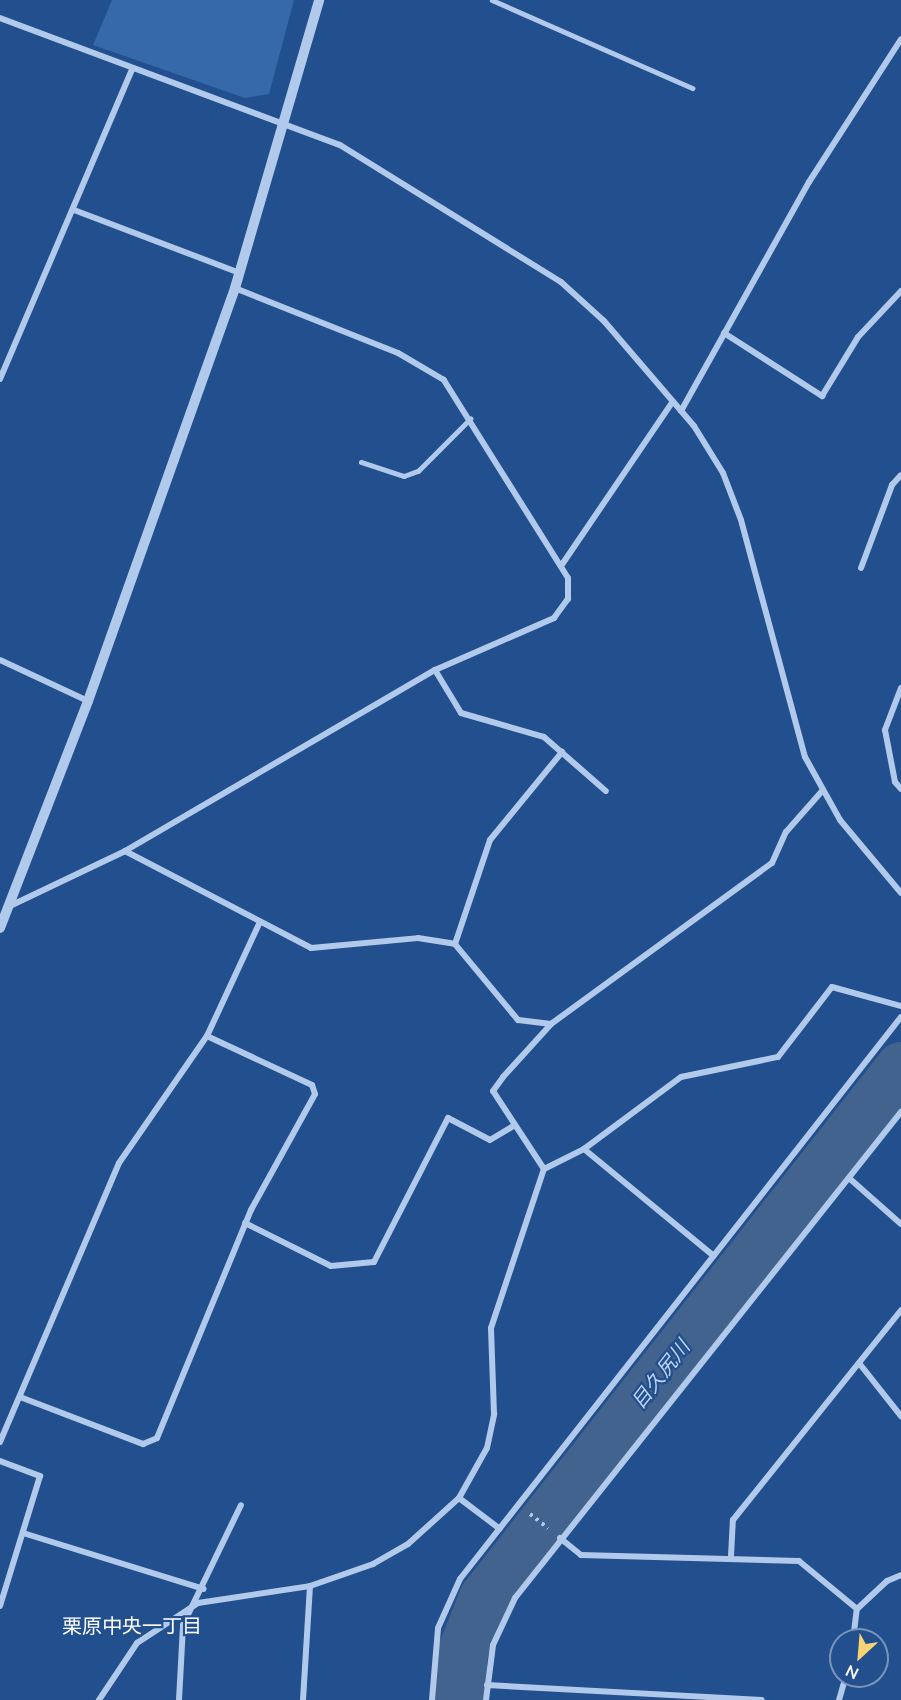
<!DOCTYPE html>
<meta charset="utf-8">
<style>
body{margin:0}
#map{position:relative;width:901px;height:1700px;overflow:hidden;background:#224f8d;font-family:Mulish,"Noto Sans JP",sans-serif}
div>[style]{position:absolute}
.green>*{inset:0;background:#3669aa}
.river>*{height:50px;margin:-25px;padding:0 25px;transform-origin:25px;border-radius:25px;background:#43638f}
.path>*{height:4px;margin-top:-2px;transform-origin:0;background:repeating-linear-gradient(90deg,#b1caeb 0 3px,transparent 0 7.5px)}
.service>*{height:4.5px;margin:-2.25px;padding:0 2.25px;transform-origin:2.25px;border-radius:2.25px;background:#b1caeb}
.minor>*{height:6px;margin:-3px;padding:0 3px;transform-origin:3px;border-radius:3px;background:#b1caeb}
.tertiary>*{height:10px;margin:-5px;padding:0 5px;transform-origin:5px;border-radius:5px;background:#b1caeb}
span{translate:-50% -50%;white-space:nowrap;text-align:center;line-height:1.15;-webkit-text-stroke:4.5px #224f8d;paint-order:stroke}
.water-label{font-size:20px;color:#bdd4f2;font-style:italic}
.neighbourhood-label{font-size:20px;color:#fff}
.north{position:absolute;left:829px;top:1628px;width:60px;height:60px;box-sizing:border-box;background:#224f8d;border:2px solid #7a95bb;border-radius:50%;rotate:206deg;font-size:16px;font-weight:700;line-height:24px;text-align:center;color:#fff}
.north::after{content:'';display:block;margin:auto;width:21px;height:27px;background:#f7d373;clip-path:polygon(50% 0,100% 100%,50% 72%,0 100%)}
</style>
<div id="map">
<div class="green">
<i style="clip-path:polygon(112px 0,294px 0,269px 94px,245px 98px,93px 45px)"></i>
</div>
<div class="river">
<i style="left:460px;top:1700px;width:49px;rotate:-86.5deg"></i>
<i style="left:463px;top:1651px;width:57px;rotate:-68.4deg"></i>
<i style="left:484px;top:1598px;width:675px;rotate:-51.86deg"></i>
</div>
<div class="path">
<i style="left:530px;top:1514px;width:23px;rotate:38deg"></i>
</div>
<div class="service">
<i style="left:492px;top:0;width:219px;rotate:23.7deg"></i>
<i style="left:361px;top:462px;width:45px;rotate:18deg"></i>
<i style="left:404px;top:476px;width:15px;rotate:-20deg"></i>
<i style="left:418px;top:471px;width:74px;rotate:-45deg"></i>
</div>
<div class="minor">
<i style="left:0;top:18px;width:363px;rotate:20.5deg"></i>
<i style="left:340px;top:145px;width:260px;rotate:31.8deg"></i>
<i style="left:561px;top:282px;width:58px;rotate:42.2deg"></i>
<i style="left:604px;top:321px;width:138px;rotate:49.4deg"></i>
<i style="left:694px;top:426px;width:55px;rotate:58.3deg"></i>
<i style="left:723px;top:473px;width:50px;rotate:69deg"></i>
<i style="left:741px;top:520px;width:245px;rotate:74.9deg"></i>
<i style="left:805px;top:757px;width:72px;rotate:60.9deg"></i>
<i style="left:840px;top:820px;width:95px;rotate:50.1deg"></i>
<i style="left:74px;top:210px;width:178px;rotate:20.8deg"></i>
<i style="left:724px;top:333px;width:117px;rotate:32.7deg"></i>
<i style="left:822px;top:396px;width:69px;rotate:-58.6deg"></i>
<i style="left:858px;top:337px;width:63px;rotate:-46.9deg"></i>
<i style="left:0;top:379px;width:337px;rotate:-66.9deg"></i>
<i style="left:681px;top:411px;width:262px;rotate:-60.8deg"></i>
<i style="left:809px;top:182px;width:170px;rotate:-57.2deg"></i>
<i style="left:561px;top:566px;width:199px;rotate:-55.8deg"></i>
<i style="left:861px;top:568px;width:89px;rotate:-69.5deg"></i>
<i style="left:892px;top:485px;width:13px;rotate:-48deg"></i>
<i style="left:0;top:660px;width:97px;rotate:25deg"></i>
<i style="left:435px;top:670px;width:50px;rotate:58.8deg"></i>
<i style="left:461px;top:713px;width:86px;rotate:16.1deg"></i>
<i style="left:544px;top:737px;width:82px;rotate:41.1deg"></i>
<i style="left:901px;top:688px;width:45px;rotate:110.9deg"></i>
<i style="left:885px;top:730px;width:53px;rotate:79.1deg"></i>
<i style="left:895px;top:782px;width:9px;rotate:49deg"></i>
<i style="left:125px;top:851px;width:210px;rotate:27.5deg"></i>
<i style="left:311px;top:948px;width:107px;rotate:-5.3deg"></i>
<i style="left:418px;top:938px;width:37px;rotate:9deg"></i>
<i style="left:12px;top:905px;width:125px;rotate:-25.5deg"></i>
<i style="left:125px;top:851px;width:359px;rotate:-30.3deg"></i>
<i style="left:435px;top:670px;width:130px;rotate:-23.6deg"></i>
<i style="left:554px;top:618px;width:24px;rotate:-54deg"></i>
<i style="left:568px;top:599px;width:21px;rotate:-90deg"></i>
<i style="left:568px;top:578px;width:234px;rotate:-122.1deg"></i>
<i style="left:444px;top:380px;width:53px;rotate:-149.6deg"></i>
<i style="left:398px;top:353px;width:175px;rotate:-158.3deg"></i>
<i style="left:551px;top:1024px;width:33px;rotate:-173deg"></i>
<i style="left:518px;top:1020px;width:99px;rotate:-129.7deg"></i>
<i style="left:455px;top:944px;width:110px;rotate:-71.4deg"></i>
<i style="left:490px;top:840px;width:114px;rotate:-50.7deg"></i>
<i style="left:584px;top:1149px;width:168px;rotate:39.5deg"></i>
<i style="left:544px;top:1169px;width:93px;rotate:-123.2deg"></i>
<i style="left:493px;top:1091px;width:17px;rotate:-54deg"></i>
<i style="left:503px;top:1077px;width:72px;rotate:-47.8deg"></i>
<i style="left:551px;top:1024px;width:273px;rotate:-36.1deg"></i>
<i style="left:772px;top:863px;width:34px;rotate:-66deg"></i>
<i style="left:786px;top:832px;width:55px;rotate:-48.7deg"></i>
<i style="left:849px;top:1178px;width:69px;rotate:41.5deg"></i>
<i style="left:245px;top:1223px;width:96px;rotate:26.6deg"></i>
<i style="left:331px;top:1266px;width:43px;rotate:-5.3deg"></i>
<i style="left:374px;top:1262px;width:162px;rotate:-62.8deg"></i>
<i style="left:448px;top:1118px;width:47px;rotate:27.6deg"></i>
<i style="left:490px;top:1140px;width:27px;rotate:-31deg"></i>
<i style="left:859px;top:1363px;width:68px;rotate:51.6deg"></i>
<i style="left:20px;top:1397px;width:132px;rotate:20.9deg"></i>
<i style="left:143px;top:1444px;width:15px;rotate:-23deg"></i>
<i style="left:157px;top:1438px;width:247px;rotate:-67.6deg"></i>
<i style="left:251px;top:1210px;width:132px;rotate:-61.1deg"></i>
<i style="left:315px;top:1094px;width:9px;rotate:-108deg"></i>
<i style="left:312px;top:1085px;width:116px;rotate:-155deg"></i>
<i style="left:0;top:1442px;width:303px;rotate:-66.9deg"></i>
<i style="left:119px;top:1163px;width:155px;rotate:-55.3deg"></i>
<i style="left:207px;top:1036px;width:126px;rotate:-65.1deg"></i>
<i style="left:0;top:1461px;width:43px;rotate:20.6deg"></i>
<i style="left:40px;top:1476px;width:136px;rotate:107.1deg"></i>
<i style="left:459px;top:1498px;width:51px;rotate:37.1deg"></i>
<i style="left:23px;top:1533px;width:189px;rotate:17.2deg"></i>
<i style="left:560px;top:1538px;width:27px;rotate:39deg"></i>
<i style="left:581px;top:1555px;width:218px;rotate:1.6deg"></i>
<i style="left:799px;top:1561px;width:75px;rotate:39.6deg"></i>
<i style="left:731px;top:1556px;width:36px;rotate:-87deg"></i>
<i style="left:733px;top:1520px;width:269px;rotate:-51.3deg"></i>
<i style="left:853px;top:1640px;width:31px;rotate:-83deg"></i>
<i style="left:857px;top:1609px;width:41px;rotate:-43deg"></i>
<i style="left:887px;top:1581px;width:15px;rotate:-23deg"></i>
<i style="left:487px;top:1685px;width:275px;rotate:3.1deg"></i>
<i style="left:99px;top:1700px;width:69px;rotate:-56.3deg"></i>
<i style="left:137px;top:1643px;width:73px;rotate:-33.3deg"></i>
<i style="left:198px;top:1603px;width:113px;rotate:-8.6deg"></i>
<i style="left:310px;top:1586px;width:67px;rotate:-19.2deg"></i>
<i style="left:373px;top:1564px;width:40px;rotate:-29.7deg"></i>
<i style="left:408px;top:1544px;width:69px;rotate:-42deg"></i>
<i style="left:459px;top:1498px;width:57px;rotate:-60.8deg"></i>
<i style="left:487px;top:1448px;width:35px;rotate:-78deg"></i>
<i style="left:494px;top:1414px;width:86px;rotate:-92deg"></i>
<i style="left:491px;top:1328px;width:168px;rotate:-71.6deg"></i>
<i style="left:544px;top:1169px;width:45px;rotate:-26.6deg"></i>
<i style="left:584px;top:1149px;width:121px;rotate:-36.6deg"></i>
<i style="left:681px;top:1077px;width:99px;rotate:-11.7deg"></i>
<i style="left:778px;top:1057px;width:88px;rotate:-52.4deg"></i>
<i style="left:832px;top:987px;width:72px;rotate:15.4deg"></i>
<i style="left:179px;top:1700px;width:75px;rotate:-86.9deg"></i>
<i style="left:183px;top:1625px;width:133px;rotate:-64.2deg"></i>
<i style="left:303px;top:1700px;width:114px;rotate:-86.5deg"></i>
<i style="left:432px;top:1700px;width:72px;rotate:-85.2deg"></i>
<i style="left:438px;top:1628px;width:54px;rotate:-65.8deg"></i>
<i style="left:460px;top:1579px;width:714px;rotate:-51.88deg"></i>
<i style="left:486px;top:1700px;width:55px;rotate:-82.7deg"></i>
<i style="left:493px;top:1645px;width:52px;rotate:-64.9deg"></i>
<i style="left:515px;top:1598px;width:621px;rotate:-51.54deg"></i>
<i style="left:839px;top:1700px;width:25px;rotate:-74deg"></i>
</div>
<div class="tertiary">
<i style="left:0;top:928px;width:243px;rotate:-68.8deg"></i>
<i style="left:88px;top:701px;width:438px;rotate:-70.4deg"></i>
<i style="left:235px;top:288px;width:300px;rotate:-73.7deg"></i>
</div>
<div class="water-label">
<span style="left:660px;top:1374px;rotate:-52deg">目久尻川</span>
</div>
<div class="neighbourhood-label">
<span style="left:132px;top:1625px">栗原中央一丁目</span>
</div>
<div class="north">N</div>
</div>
